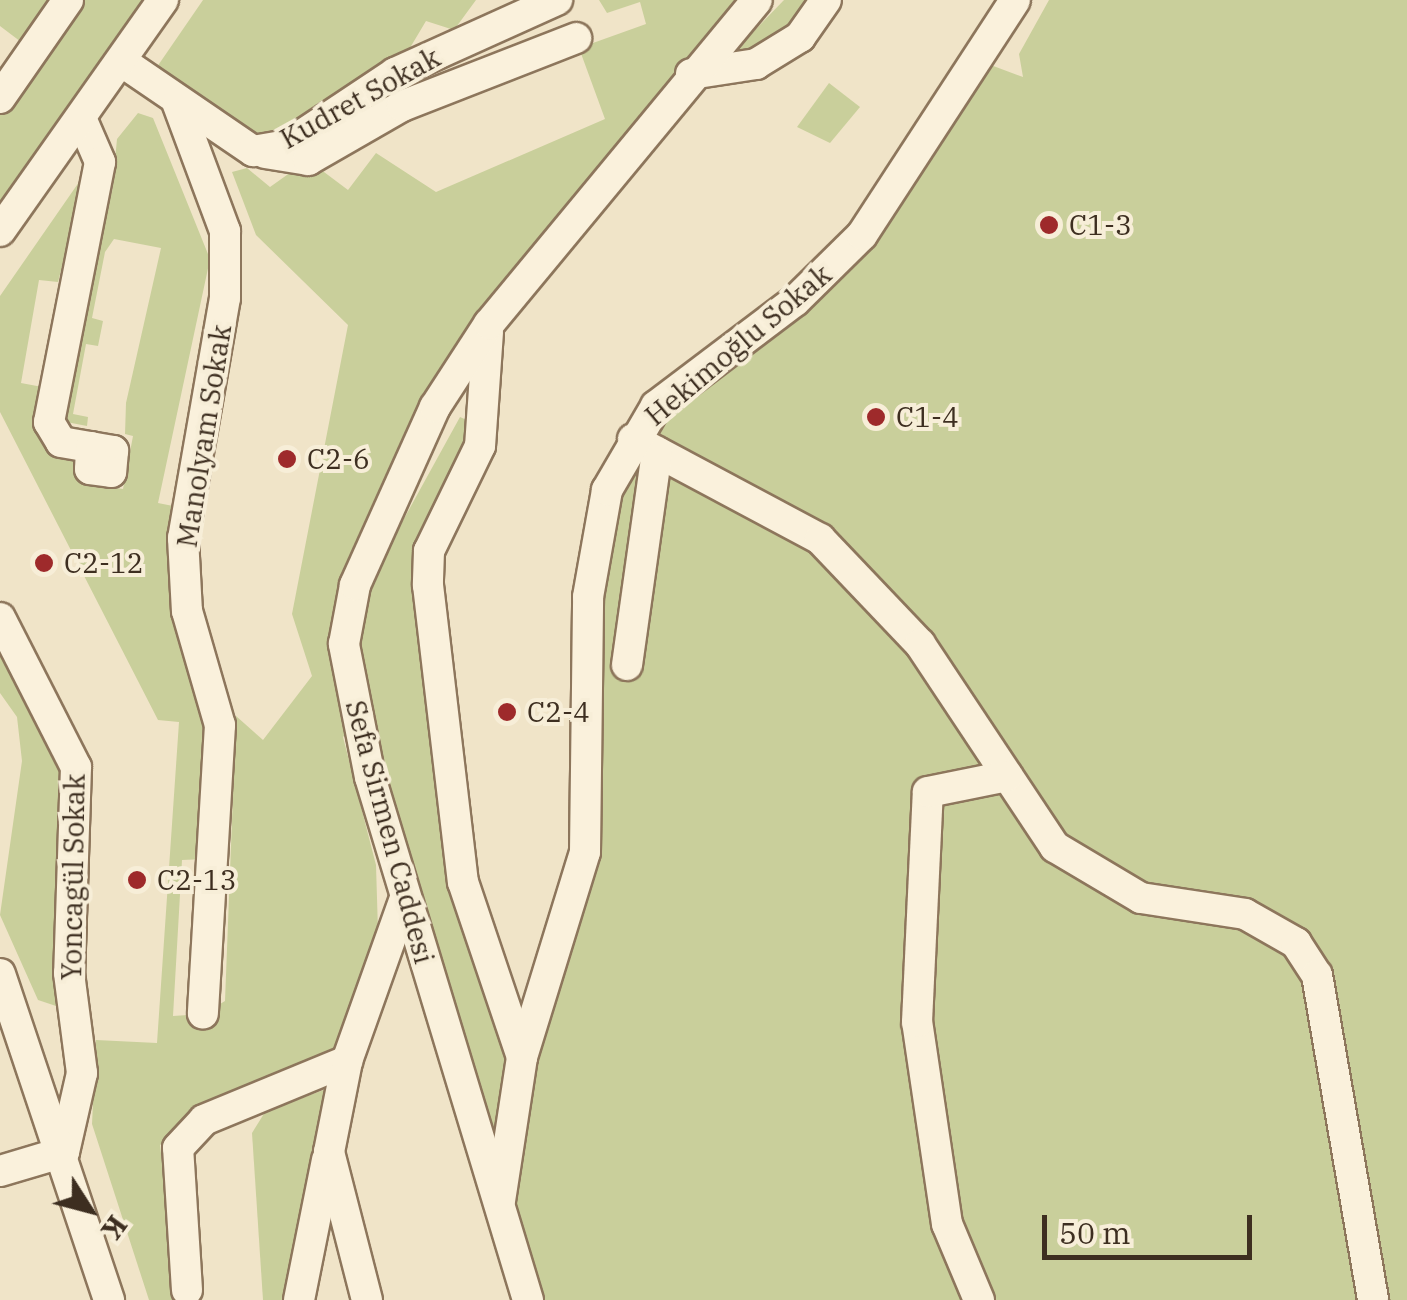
<!DOCTYPE html>
<meta charset="utf-8">
<style>
body{margin:0}
#map{position:relative;width:1407px;height:1300px;overflow:hidden;background:#f0e4c8;font-family:"IBM Plex Serif",serif}
div>[style]{position:absolute}
.green>*{inset:0;background:#c9cf9b}
.roads{filter:drop-shadow(2px 0 #8d765c) drop-shadow(-2px 0 #8d765c) drop-shadow(0 2px #8d765c) drop-shadow(0 -2px #8d765c)}
.minor>*{height:30px;margin:-15px;padding:0 15px;transform-origin:15px;border-radius:15px;background:#faf1dc}
.dots>*{width:28px;height:28px;translate:-50% -50%;box-sizing:border-box;border:5px solid #f7eed8;border-radius:50%}
span{translate:-50% -50%;white-space:nowrap;text-align:center;line-height:1.15;-webkit-text-stroke:8px #f7eed8;paint-order:stroke}
.street-label{font-size:28px;color:#3d2e20}
.poi-label{font-size:28px;color:#3d2e20}
.left{translate:0 -50%;text-align:left}
.north{position:absolute;left:40px;top:1160px;width:100px;height:100px;-webkit-text-stroke:8px #f7eed8;paint-order:stroke;rotate:126deg;font-size:28px;font-weight:700;line-height:40px;text-align:center;color:#3d2e20}
.north::after{content:'';display:block;margin:auto;width:35px;height:45px;background:#3d2e20;clip-path:polygon(50% 0,100% 100%,50% 72%,0 100%)}
.scale{position:absolute;left:1042px;top:1215px;width:210px;height:45px;box-sizing:border-box;border:5px solid #3d2e20;border-top:0;padding-left:12px;font-size:30px;line-height:35px;white-space:nowrap;color:#3d2e20;-webkit-text-stroke:8px #f7eed8;paint-order:stroke}
</style>
<div id="map">
<div class="green">
<i style="clip-path:polygon(0 0,163px 0,0 233px,0 99px,33px 51px,0 26px)"></i>
<i style="clip-path:polygon(203px 0,476px 0,454px 30px,426px 21px,395px 73px,253px 151px,148px 80px)"></i>
<i style="clip-path:polygon(599px 0,757px 0,489px 324px,355px 585px,356px 721px,343px 737px,376px 865px,378px 931px,342px 1045px,227px 1092px,160px 1145px,179px 1300px,149px 1300px,92px 1124px,96px 1040px,157px 1043px,179px 722px,158px 720px,0 412px,0 296px,86px 172px,58px 282px,39px 280px,21px 383px,53px 389px,57px 456px,74px 461px,85px 483px,123px 489px,133px 436px,125px 434px,126px 403px,161px 248px,114px 239px,105px 252px,92px 318px,103px 321px,98px 346px,86px 344px,73px 414px,88px 417px,87px 426px,56px 420px,82px 269px,112px 192px,117px 139px,138px 113px,153px 118px,210px 259px,158px 503px,188px 509px,205px 688px,205px 859px,182px 860px,173px 1016px,203px 1014px,225px 1001px,236px 716px,263px 740px,312px 676px,292px 614px,348px 325px,256px 235px,232px 172px,247px 168px,270px 187px,308px 160px,348px 190px,376px 153px,436px 192px,605px 119px,579px 48px,646px 24px,640px 2px,607px 13px)"></i>
<i style="clip-path:polygon(784px 0,826px 0,800px 37px,729px 57px)"></i>
<i style="clip-path:polygon(1049px 0,1407px 0,1407px 1300px,528px 1300px,507px 1176px,367px 714px,357px 638px,368px 584px,460px 417px,480px 426px,429px 551px,463px 882px,521px 1055px,585px 852px,588px 597px,644px 421px,795px 301px,980px 61px,1023px 77px,1019px 54px)"></i>
<i style="clip-path:polygon(829px 83px,860px 107px,830px 143px,797px 127px)"></i>
<i style="clip-path:polygon(0 643px,65px 780px,56px 1006px,38px 1000px,0 915px,22px 761px,17px 717px,0 693px)"></i>
<i style="clip-path:polygon(329px 1088px,290px 1300px,263px 1300px,252px 1133px,265px 1112px)"></i>
</div>
<div class="roads">
<div class="minor">
<i style="left:121px;top:61px;width:160px;rotate:34.3deg"></i>
<i style="left:253px;top:151px;width:35px;rotate:-10deg"></i>
<i style="left:287px;top:145px;width:130px;rotate:-33.7deg"></i>
<i style="left:395px;top:73px;width:178px;rotate:-24.3deg"></i>
<i style="left:691px;top:74px;width:66px;rotate:-8.7deg"></i>
<i style="left:756px;top:64px;width:52px;rotate:-31.5deg"></i>
<i style="left:800px;top:37px;width:45px;rotate:-54.9deg"></i>
<i style="left:0;top:98px;width:119px;rotate:-55.2deg"></i>
<i style="left:177px;top:102px;width:138px;rotate:69.6deg"></i>
<i style="left:225px;top:231px;width:67px;rotate:90deg"></i>
<i style="left:225px;top:298px;width:244px;rotate:99.9deg"></i>
<i style="left:183px;top:538px;width:73px;rotate:86.9deg"></i>
<i style="left:187px;top:611px;width:119px;rotate:73.9deg"></i>
<i style="left:220px;top:725px;width:289px;rotate:93.4deg"></i>
<i style="left:81px;top:118px;width:48px;rotate:66.6deg"></i>
<i style="left:100px;top:162px;width:265px;rotate:101.1deg"></i>
<i style="left:49px;top:422px;width:23px;rotate:59deg"></i>
<i style="left:61px;top:442px;width:53px;rotate:9.8deg"></i>
<i style="left:113px;top:451px;width:21px;rotate:95deg"></i>
<i style="left:111px;top:472px;width:21px;rotate:-172deg"></i>
<i style="left:90px;top:469px;width:22px;rotate:-87deg"></i>
<i style="left:265px;top:153px;width:44px;rotate:9.2deg"></i>
<i style="left:308px;top:160px;width:108px;rotate:-29.9deg"></i>
<i style="left:402px;top:106px;width:187px;rotate:-21.3deg"></i>
<i style="left:0;top:231px;width:283px;rotate:-54.8deg"></i>
<i style="left:488px;top:332px;width:114px;rotate:94deg"></i>
<i style="left:480px;top:446px;width:117px;rotate:115.9deg"></i>
<i style="left:429px;top:551px;width:34px;rotate:92deg"></i>
<i style="left:428px;top:585px;width:299px;rotate:83.3deg"></i>
<i style="left:463px;top:882px;width:185px;rotate:71.4deg"></i>
<i style="left:633px;top:439px;width:212px;rotate:28.1deg"></i>
<i style="left:820px;top:539px;width:145px;rotate:46.4deg"></i>
<i style="left:920px;top:644px;width:244px;rotate:56.4deg"></i>
<i style="left:1055px;top:847px;width:100px;rotate:30.7deg"></i>
<i style="left:1141px;top:898px;width:105px;rotate:8.7deg"></i>
<i style="left:1245px;top:914px;width:59px;rotate:29.6deg"></i>
<i style="left:1296px;top:943px;width:38px;rotate:57deg"></i>
<i style="left:1317px;top:975px;width:330px;rotate:80.2deg"></i>
<i style="left:0;top:618px;width:167px;rotate:63deg"></i>
<i style="left:76px;top:767px;width:206px;rotate:91.9deg"></i>
<i style="left:69px;top:973px;width:101px;rotate:82.6deg"></i>
<i style="left:82px;top:1073px;width:81px;rotate:102.8deg"></i>
<i style="left:64px;top:1152px;width:67px;rotate:163.5deg"></i>
<i style="left:627px;top:665px;width:215px;rotate:-82deg"></i>
<i style="left:0;top:974px;width:344px;rotate:71.5deg"></i>
<i style="left:500px;top:1201px;width:146px;rotate:-81.3deg"></i>
<i style="left:522px;top:1057px;width:214px;rotate:-72.9deg"></i>
<i style="left:585px;top:852px;width:255px;rotate:-89.3deg"></i>
<i style="left:588px;top:597px;width:109px;rotate:-79.9deg"></i>
<i style="left:607px;top:490px;width:97px;rotate:-59.7deg"></i>
<i style="left:656px;top:406px;width:174px;rotate:-37.1deg"></i>
<i style="left:795px;top:301px;width:94px;rotate:-44.6deg"></i>
<i style="left:862px;top:235px;width:280px;rotate:-56.9deg"></i>
<i style="left:187px;top:1290px;width:142px;rotate:-93.6deg"></i>
<i style="left:178px;top:1148px;width:38px;rotate:-47deg"></i>
<i style="left:204px;top:1120px;width:155px;rotate:-22.4deg"></i>
<i style="left:299px;top:1300px;width:143px;rotate:-78.7deg"></i>
<i style="left:367px;top:1300px;width:153px;rotate:-104.4deg"></i>
<i style="left:329px;top:1152px;width:93px;rotate:-78.8deg"></i>
<i style="left:347px;top:1061px;width:173px;rotate:-70.4deg"></i>
<i style="left:528px;top:1300px;width:546px;rotate:-106.81deg"></i>
<i style="left:370px;top:777px;width:136px;rotate:-101.1deg"></i>
<i style="left:344px;top:644px;width:60px;rotate:-79.4deg"></i>
<i style="left:355px;top:585px;width:195px;rotate:-65.8deg"></i>
<i style="left:435px;top:407px;width:99px;rotate:-57deg"></i>
<i style="left:489px;top:324px;width:420px;rotate:-50.4deg"></i>
<i style="left:979px;top:1300px;width:82px;rotate:-112.8deg"></i>
<i style="left:947px;top:1224px;width:204px;rotate:-98.4deg"></i>
<i style="left:917px;top:1022px;width:230px;rotate:-87.3deg"></i>
<i style="left:928px;top:792px;width:81px;rotate:-11.4deg"></i>
</div>
</div>
<div class="dots">
<i style="left:1049px;top:225px;background:#9e2a2b"></i>
<i style="left:876px;top:417px;background:#9e2a2b"></i>
<i style="left:287px;top:459px;background:#9e2a2b"></i>
<i style="left:44px;top:563px;background:#9e2a2b"></i>
<i style="left:507px;top:712px;background:#9e2a2b"></i>
<i style="left:137px;top:880px;background:#9e2a2b"></i>
</div>
<div class="street-label">
<span style="left:360px;top:98px;rotate:-29deg">Kudret Sokak</span>
<span style="left:738px;top:345px;rotate:-40deg">Hekimoğlu Sokak</span>
<span style="left:204px;top:436px;rotate:-81deg">Manolyam Sokak</span>
<span style="left:390px;top:832px;rotate:75deg">Sefa Sirmen Caddesi</span>
<span style="left:73px;top:877px;rotate:-89deg">Yoncagül Sokak</span>
</div>
<div class="poi-label">
<span class="left" style="left:1069px;top:225px">C1-3</span>
<span class="left" style="left:896px;top:417px">C1-4</span>
<span class="left" style="left:307px;top:459px">C2-6</span>
<span class="left" style="left:64px;top:563px">C2-12</span>
<span class="left" style="left:527px;top:712px">C2-4</span>
<span class="left" style="left:157px;top:880px">C2-13</span>
</div>
<div class="north">K</div>
<div class="scale">50 m</div>
</div>
